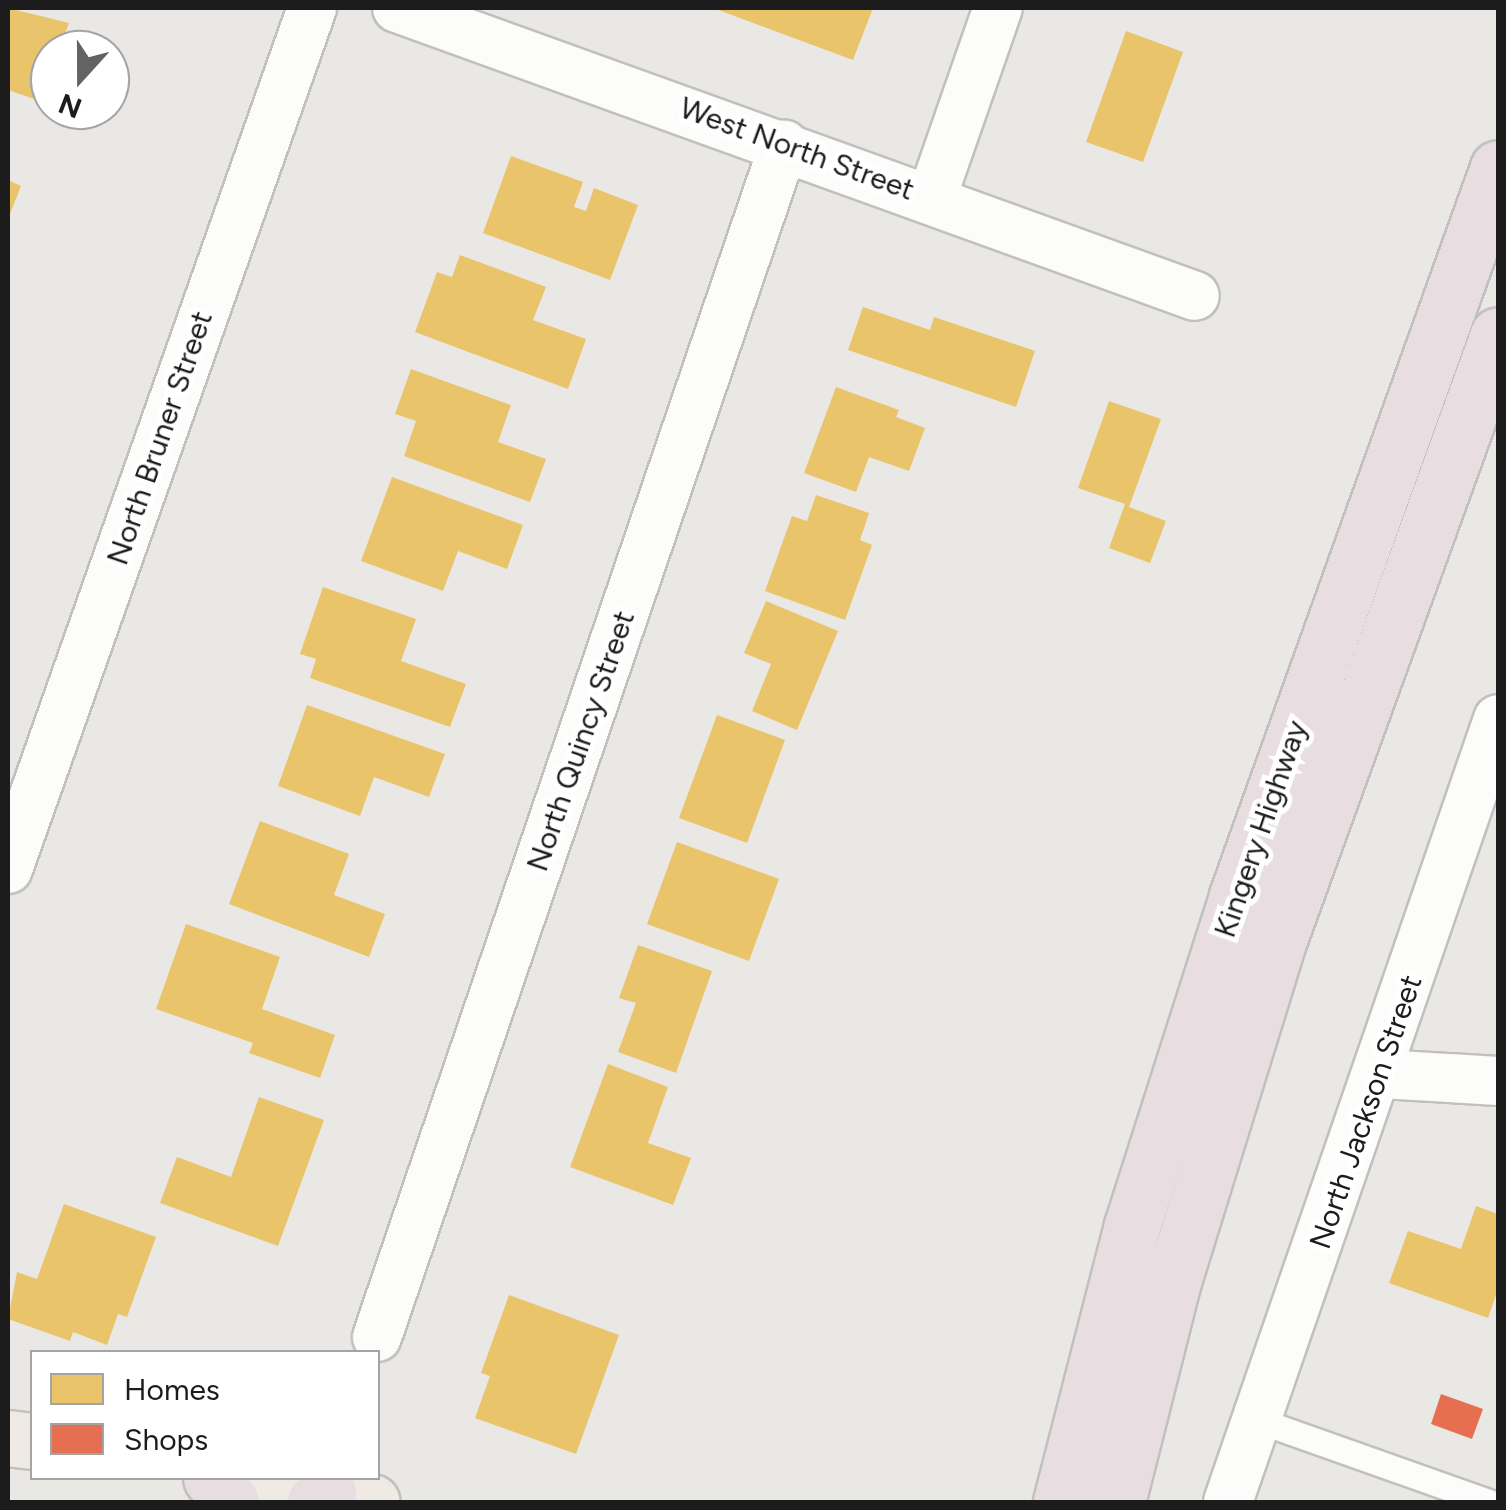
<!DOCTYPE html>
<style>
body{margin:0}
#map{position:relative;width:1506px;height:1510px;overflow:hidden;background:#eae8e5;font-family:Figtree,sans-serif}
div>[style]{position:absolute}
.homes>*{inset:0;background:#e9c46a}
.shops>*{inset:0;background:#e76f51}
.roads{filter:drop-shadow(2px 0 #c1c0bf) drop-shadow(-2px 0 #c1c0bf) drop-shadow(0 2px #c1c0bf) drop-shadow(0 -2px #c1c0bf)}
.lane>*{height:25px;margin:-12.5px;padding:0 12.5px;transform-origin:12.5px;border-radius:12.5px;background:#fcfcfb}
.street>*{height:48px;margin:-24px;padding:0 24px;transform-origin:24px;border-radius:24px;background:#fcfcfb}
.primary>*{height:55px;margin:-27.5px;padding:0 27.5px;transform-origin:27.5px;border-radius:27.5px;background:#efeae4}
.highway>*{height:55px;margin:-27.5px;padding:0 27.5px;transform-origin:27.5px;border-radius:27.5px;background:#e8dee1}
span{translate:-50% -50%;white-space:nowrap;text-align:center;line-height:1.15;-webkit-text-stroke:10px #fff;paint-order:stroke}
.street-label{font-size:30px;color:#1c1c1c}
.frame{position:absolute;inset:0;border:10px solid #1c1c1c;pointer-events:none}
.legend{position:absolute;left:30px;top:1350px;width:350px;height:130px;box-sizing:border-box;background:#fff;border:2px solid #a4a4a4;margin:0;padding:12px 18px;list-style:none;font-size:30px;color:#1c1c1c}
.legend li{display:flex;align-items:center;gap:20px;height:50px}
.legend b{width:50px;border:2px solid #a4a4a4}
.north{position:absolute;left:30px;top:30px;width:100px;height:100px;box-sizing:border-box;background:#fff;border:2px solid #a4a4a4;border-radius:50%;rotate:201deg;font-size:28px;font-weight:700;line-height:40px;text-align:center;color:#1c1c1c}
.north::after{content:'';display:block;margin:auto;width:35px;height:45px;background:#646362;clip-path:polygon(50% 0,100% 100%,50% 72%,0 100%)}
</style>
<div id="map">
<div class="homes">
<i style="clip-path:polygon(8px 8px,69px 23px,61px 45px,73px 50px,50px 50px,43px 102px,8px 90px)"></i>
<i style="clip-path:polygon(713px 8px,873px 8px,853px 60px)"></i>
<i style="clip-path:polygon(1126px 31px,1183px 52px,1143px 162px,1086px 142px)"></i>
<i style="clip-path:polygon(511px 156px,583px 182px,574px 207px,586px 211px,594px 188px,638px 205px,610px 280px,483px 233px)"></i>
<i style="clip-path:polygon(8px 180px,21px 186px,8px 219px)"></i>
<i style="clip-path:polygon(460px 255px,546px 287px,533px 320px,586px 339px,568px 389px,415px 332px,437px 272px,452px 277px)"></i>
<i style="clip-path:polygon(863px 307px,930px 330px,934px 317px,1035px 351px,1016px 407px,848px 350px)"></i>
<i style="clip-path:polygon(411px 369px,511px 405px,498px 442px,546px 459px,530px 502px,404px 456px,416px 421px,395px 414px)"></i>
<i style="clip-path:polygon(836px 387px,899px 410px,896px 417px,925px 428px,909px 471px,869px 457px,856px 492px,804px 473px)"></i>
<i style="clip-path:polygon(1109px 401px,1161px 419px,1129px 507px,1166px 521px,1150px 563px,1109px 548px,1125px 504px,1078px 488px)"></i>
<i style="clip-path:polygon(392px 477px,523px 525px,507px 569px,458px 551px,443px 591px,361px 561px)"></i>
<i style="clip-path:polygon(816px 495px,869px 513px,860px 540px,872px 545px,845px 620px,765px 591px,792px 516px,807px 521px)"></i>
<i style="clip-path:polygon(323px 587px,416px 619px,401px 661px,466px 684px,450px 727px,310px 678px,316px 659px,300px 654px)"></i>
<i style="clip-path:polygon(766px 601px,838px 631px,797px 730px,752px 711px,771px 664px,744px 653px)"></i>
<i style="clip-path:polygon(307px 705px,445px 754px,429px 797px,374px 777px,360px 816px,278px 786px)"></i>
<i style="clip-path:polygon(717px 715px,785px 740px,747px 843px,679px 818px)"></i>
<i style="clip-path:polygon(260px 821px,349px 854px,334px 895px,385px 914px,369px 957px,229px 904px)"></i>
<i style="clip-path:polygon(677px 842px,779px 879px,749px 961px,647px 924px)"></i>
<i style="clip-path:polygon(186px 924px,280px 957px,262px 1009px,335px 1035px,320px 1078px,249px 1053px,253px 1043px,156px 1009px)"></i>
<i style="clip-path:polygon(638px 945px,712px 971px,676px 1073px,618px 1052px,636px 1003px,619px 998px)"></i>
<i style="clip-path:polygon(608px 1064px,668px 1087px,648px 1143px,691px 1158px,673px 1205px,570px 1167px)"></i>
<i style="clip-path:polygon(259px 1097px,324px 1120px,278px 1246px,160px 1203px,177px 1157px,231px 1177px)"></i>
<i style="clip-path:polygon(64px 1204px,156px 1237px,127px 1317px,118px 1314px,107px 1345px,73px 1332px,70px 1341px,8px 1319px,17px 1272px,37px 1279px)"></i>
<i style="clip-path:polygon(1476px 1206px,1498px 1214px,1498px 1289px,1488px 1318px,1389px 1283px,1408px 1231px,1461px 1249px)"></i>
<i style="clip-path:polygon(509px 1295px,619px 1335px,576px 1454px,475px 1418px,490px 1376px,481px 1373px)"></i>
</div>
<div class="shops">
<i style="clip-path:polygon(1441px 1394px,1483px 1409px,1472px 1439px,1431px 1424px)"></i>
</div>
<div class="roads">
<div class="lane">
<i style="left:1257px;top:1420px;width:246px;rotate:19.5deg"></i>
</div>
<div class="street">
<i style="left:397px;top:8px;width:848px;rotate:19.84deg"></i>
<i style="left:932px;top:197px;width:200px;rotate:-70.8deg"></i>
<i style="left:8px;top:869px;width:913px;rotate:-70.55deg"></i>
<i style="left:1381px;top:1074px;width:117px;rotate:3.4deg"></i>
<i style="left:377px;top:1337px;width:1260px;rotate:-71.15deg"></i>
<i style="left:1228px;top:1502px;width:828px;rotate:-70.97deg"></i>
</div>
<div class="primary">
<i style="left:8px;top:1438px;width:24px;rotate:7deg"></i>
<i style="left:247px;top:1478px;width:127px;rotate:10.9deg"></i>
</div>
<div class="highway">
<i style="left:211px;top:1478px;width:31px;rotate:50deg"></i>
<i style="left:315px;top:1502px;width:16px;rotate:-35deg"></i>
<i style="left:1061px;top:1502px;width:285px;rotate:-75.6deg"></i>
<i style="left:1132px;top:1226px;width:346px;rotate:-72.3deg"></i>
<i style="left:1237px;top:896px;width:773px;rotate:-70.28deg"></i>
<i style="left:1117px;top:1502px;width:228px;rotate:-75.8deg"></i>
<i style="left:1173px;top:1281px;width:358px;rotate:-72.8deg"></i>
<i style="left:1279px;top:939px;width:642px;rotate:-70.07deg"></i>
</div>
</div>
<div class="street-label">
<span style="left:797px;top:149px;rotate:20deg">West North Street</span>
<span style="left:160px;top:438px;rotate:-71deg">North Bruner Street</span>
<span style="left:581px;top:741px;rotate:-71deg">North Quincy Street</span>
<span style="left:1261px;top:829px;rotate:-71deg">Kingery Highway</span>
<span style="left:1366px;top:1112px;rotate:-71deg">North Jackson Street</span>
</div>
<div class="frame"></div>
<ul class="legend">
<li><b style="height:28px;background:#e9c46a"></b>Homes</li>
<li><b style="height:28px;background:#e76f51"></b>Shops</li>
</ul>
<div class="north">N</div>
</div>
